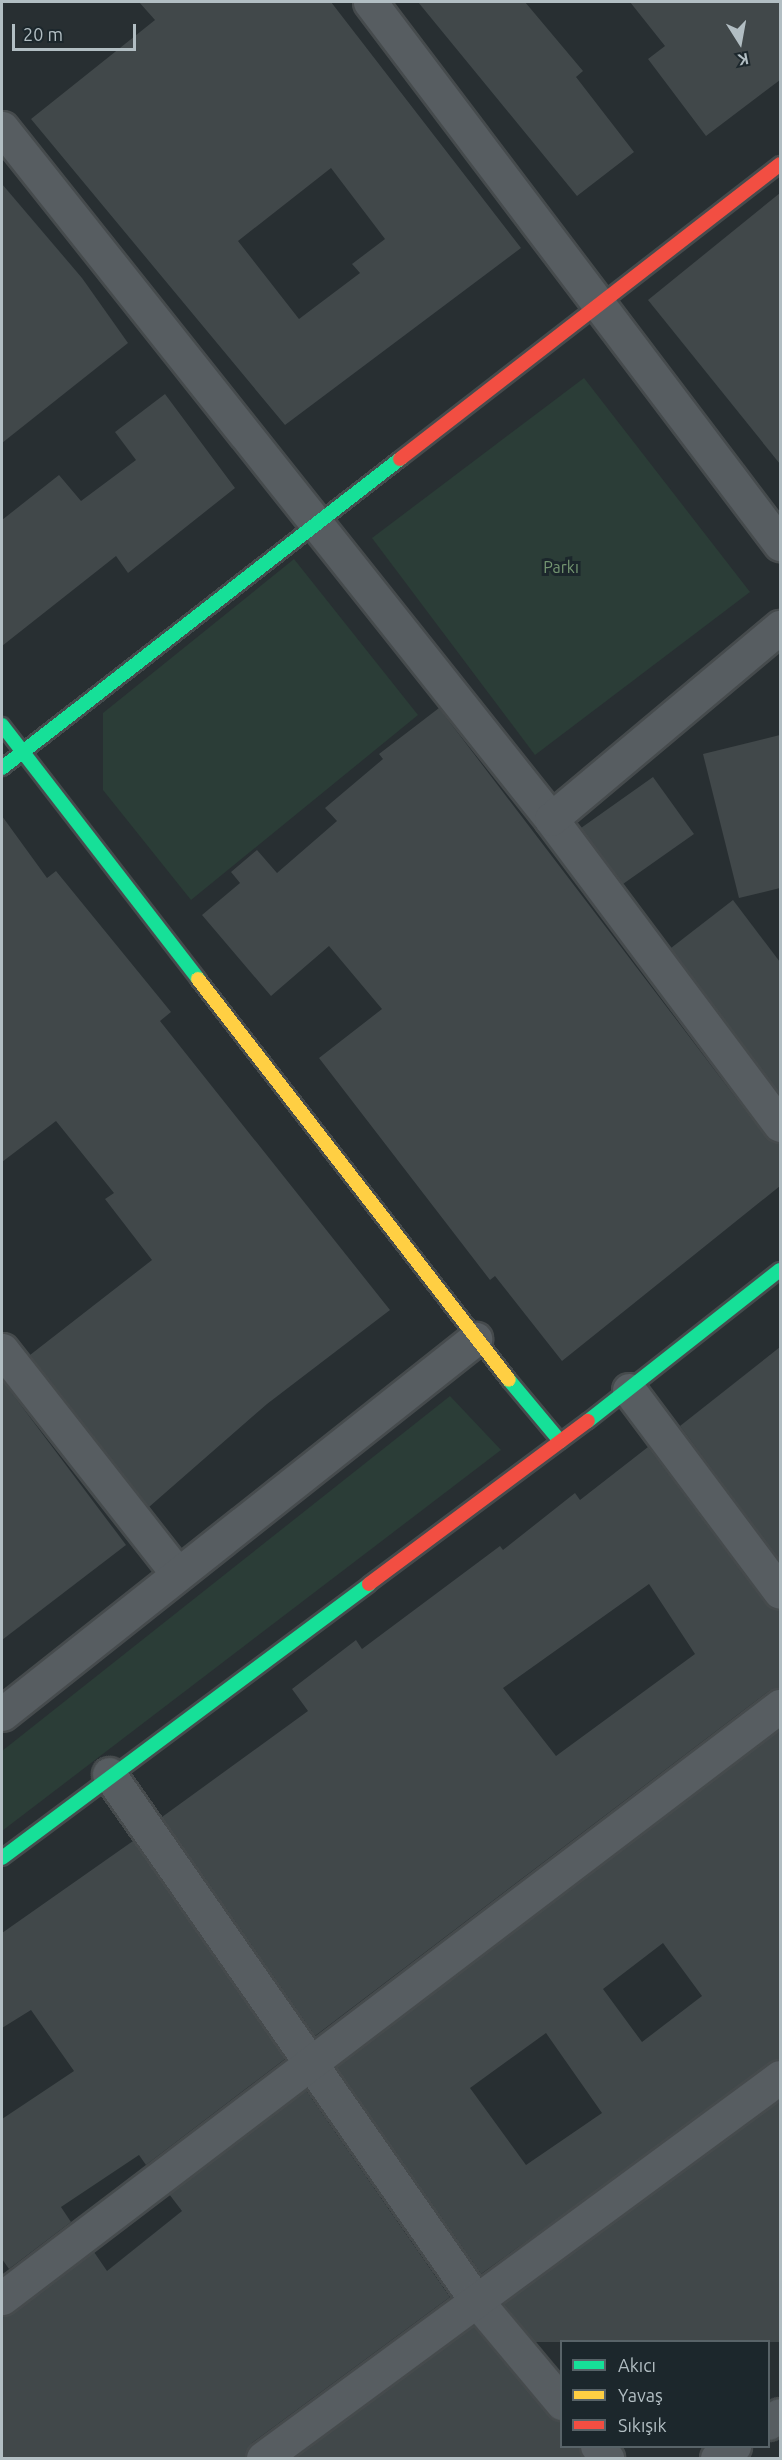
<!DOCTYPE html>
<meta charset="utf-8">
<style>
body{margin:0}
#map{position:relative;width:782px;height:2460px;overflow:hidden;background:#282f32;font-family:Ubuntu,sans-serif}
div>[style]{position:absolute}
.green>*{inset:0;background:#2b3d37}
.building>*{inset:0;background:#41484a}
.roads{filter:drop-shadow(2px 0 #464b4d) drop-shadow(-2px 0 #464b4d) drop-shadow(0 2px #464b4d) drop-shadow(0 -2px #464b4d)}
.street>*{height:33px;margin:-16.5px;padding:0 16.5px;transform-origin:16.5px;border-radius:16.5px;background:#575d61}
.fast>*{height:14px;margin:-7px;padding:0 7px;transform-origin:7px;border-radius:7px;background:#16e098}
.slow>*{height:14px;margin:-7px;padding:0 7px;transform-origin:7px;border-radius:7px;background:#ffcf43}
.jam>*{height:14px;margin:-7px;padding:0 7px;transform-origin:7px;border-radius:7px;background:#f24e42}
span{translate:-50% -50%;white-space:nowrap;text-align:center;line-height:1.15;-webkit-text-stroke:6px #1c272c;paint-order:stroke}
.park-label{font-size:16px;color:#759772}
.frame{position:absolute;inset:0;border:3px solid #b2bec3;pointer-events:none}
.legend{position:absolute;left:560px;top:2340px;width:210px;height:108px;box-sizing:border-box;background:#1c272c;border:2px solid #586368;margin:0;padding:8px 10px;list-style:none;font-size:18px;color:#b2bec3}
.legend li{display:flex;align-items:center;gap:12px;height:30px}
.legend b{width:30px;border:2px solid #586368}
.north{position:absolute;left:710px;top:12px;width:60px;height:60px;-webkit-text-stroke:4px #1c272c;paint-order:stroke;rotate:169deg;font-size:16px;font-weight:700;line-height:24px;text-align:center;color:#b2bec3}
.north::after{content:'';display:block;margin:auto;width:21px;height:27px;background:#b2bec3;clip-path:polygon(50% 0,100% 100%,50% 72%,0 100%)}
.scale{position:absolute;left:12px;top:24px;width:124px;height:27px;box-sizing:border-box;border:3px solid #b2bec3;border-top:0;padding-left:8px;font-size:18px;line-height:21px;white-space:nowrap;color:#b2bec3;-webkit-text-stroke:4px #1c272c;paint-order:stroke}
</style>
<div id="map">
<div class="green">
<i style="clip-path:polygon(584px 378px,750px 592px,535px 755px,372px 538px)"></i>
<i style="clip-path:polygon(294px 559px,418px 715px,191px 900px,103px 790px,103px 713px)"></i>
<i style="clip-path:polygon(450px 1396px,501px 1450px,2px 1831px,2px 1751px)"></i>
</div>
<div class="building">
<i style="clip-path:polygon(evenodd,139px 2px,331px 2px,521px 248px,285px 425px,31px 119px,155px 20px,139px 2px,331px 168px,385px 239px,352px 264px,360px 273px,299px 319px,238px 241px,331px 168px)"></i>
<i style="clip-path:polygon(418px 2px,525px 2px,583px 71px,576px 77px,634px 152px,577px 196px)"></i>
<i style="clip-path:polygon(630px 2px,780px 2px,780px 80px,706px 136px,648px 59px,665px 46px)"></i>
<i style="clip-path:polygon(2px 184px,82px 278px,128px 343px,2px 443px)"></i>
<i style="clip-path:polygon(780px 193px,780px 464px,648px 300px)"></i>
<i style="clip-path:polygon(165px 394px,235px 488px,128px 573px,116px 556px,2px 646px,2px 520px,59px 475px,81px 501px,136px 460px,115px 432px)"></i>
<i style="clip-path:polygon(439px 708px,765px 1136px,780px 1143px,780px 1186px,562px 1361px,495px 1276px,490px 1280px,319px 1058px,382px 1009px,329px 946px,271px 996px,202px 915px,240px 883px,231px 872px,257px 850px,277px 873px,337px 821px,325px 808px,383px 759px,379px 754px)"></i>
<i style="clip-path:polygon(780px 735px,780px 888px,739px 898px,703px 754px)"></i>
<i style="clip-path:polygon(653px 777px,694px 834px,623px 884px,581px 828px)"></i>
<i style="clip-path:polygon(2px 816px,47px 878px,56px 871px,171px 1012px,160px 1021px,390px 1310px,267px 1404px,149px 1507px,30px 1355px,152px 1260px,105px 1199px,114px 1193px,56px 1121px,2px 1162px)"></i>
<i style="clip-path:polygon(733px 900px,780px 962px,780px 1094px,671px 948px)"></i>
<i style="clip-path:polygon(780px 1347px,780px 1561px,680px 1426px)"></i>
<i style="clip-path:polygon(2px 1380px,126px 1545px,2px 1640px)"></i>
<i style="clip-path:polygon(evenodd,648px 1447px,765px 1603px,780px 1610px,780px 1688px,769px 1691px,315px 2036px,162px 1817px,308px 1711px,292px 1689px,356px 1640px,362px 1649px,500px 1546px,503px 1550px,575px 1493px,580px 1500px,648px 1447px,649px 1584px,695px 1654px,556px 1756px,503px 1688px,649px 1584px)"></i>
<i style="clip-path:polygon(evenodd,780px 1729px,780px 2059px,481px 2274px,336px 2067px,780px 1729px,663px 1943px,702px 1996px,642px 2042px,603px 1989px,663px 1943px,780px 1729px,546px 2033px,602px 2113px,526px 2165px,470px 2088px,546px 2033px)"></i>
<i style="clip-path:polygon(133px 1841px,285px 2059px,146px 2165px,139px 2155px,61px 2207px,71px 2222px,9px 2269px,2px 2259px,2px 2119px,74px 2071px,31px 2010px,2px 2028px,2px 1933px)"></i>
<i style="clip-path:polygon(306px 2090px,450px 2297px,252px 2443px,245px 2458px,2px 2458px,2px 2318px,94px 2252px,107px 2271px,182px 2211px,169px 2194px)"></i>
<i style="clip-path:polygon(780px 2100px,780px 2342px,535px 2342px,504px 2304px)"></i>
<i style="clip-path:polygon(473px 2326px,548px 2415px,561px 2421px,561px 2446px,579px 2446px,583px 2458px,294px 2458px)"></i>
</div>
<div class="roads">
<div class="street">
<i style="left:370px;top:2px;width:680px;rotate:52.89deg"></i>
<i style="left:2px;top:128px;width:883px;rotate:51.53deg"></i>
<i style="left:551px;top:819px;width:382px;rotate:53.2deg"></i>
<i style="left:551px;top:819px;width:299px;rotate:-40deg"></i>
<i style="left:2px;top:1350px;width:283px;rotate:51.9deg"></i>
<i style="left:629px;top:1390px;width:252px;rotate:53.2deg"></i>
<i style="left:2px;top:1714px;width:604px;rotate:-38.41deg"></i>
<i style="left:109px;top:1774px;width:640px;rotate:55.12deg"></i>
<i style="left:475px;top:2299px;width:136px;rotate:50.1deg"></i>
<i style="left:2px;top:2298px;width:978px;rotate:-37.27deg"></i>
<i style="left:768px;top:2423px;width:14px;rotate:-34deg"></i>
<i style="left:597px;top:2446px;width:16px;rotate:50deg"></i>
<i style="left:263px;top:2458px;width:642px;rotate:-36.39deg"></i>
<i style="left:717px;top:2458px;width:21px;rotate:-35deg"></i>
</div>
<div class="fast">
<i style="left:2px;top:725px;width:321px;rotate:52.3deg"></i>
<i style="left:2px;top:768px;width:504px;rotate:-37.83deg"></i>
<i style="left:509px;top:1380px;width:80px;rotate:50.1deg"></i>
<i style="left:588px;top:1421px;width:244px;rotate:-38.2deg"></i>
<i style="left:2px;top:1858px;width:458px;rotate:-36.7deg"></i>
</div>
<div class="slow">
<i style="left:198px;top:979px;width:507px;rotate:52.2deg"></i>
</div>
<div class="jam">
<i style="left:400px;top:459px;width:481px;rotate:-37.8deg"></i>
<i style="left:369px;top:1584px;width:273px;rotate:-36.7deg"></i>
</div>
</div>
<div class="park-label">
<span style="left:561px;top:567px">Parkı</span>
</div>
<div class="frame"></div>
<ul class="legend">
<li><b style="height:8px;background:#16e098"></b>Akıcı</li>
<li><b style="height:8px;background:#ffcf43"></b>Yavaş</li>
<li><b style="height:8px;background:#f24e42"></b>Sıkışık</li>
</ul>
<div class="north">K</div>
<div class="scale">20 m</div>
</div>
